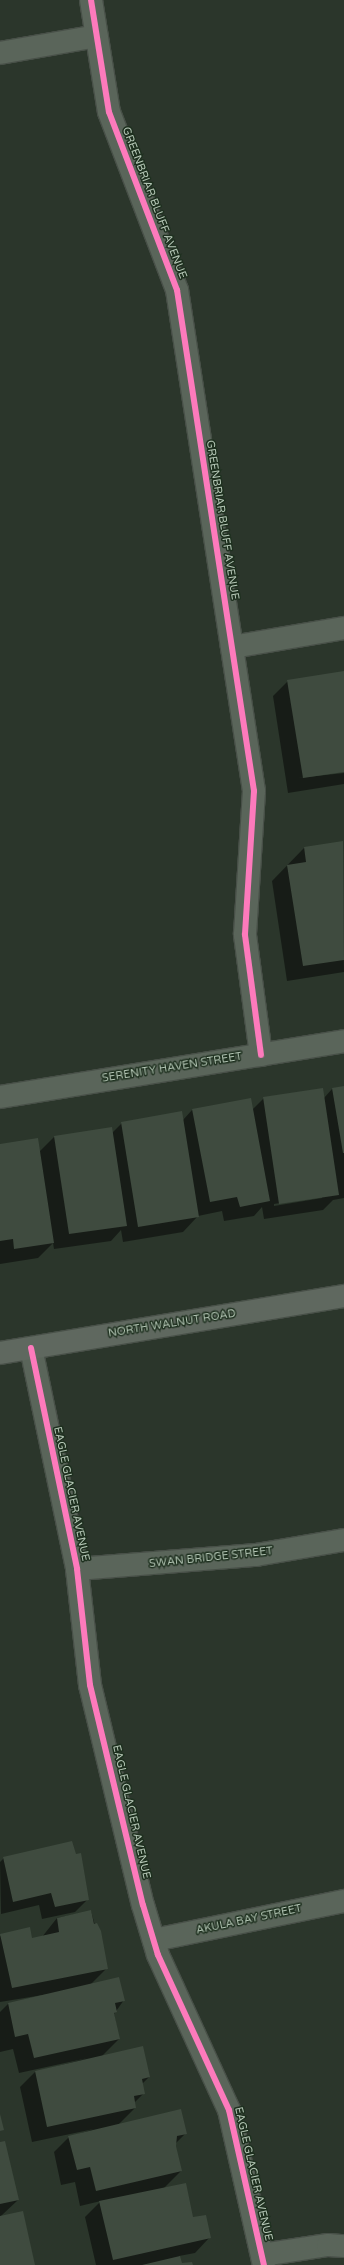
<!DOCTYPE html>
<style>
body{margin:0}
#map{position:relative;width:344px;height:2265px;overflow:hidden;background:#2b362b;font-family:"Varela Round",sans-serif}
div>[style]{position:absolute}
.shadow>*{inset:0;background:#0007}
.building>*{inset:0;background:#3f4b3f}
.roads{filter:drop-shadow(1px 0 #485048) drop-shadow(-1px 0 #485048) drop-shadow(0 1px #485048) drop-shadow(0 -1px #485048)}
.street>*{height:22px;margin:-11px;padding:0 11px;transform-origin:11px;border-radius:11px;background:#5a655a}
.secondary>*{height:22px;margin:-11px;padding:0 11px;transform-origin:11px;border-radius:11px;background:#5f685f}
.cycleway>*{height:6px;margin:-3px;padding:0 3px;transform-origin:3px;border-radius:3px;background:#fd7abc}
span{translate:-50% -50%;white-space:nowrap;text-align:center;line-height:1.15;-webkit-text-stroke:3px #1e301f;paint-order:stroke}
.street-label{font-size:11px;color:#b5c7b6}
</style>
<div id="map">
<div class="shadow">
<i style="clip-path:polygon(344px 672px,344px 771px,298px 778px,344px 773px,344px 784px,288px 793px,273px 696px,288px 681px)"></i>
<i style="clip-path:polygon(342px 842px,344px 972px,287px 981px,272px 881px,304px 848px)"></i>
<i style="clip-path:polygon(evenodd,344px 1087px,344px 1198px,333px 1200px,323px 1210px,264px 1219px,262px 1207px,254px 1216px,224px 1221px,222px 1211px,198px 1216px,183px 1232px,123px 1242px,121px 1230px,111px 1241px,54px 1249px,53px 1243px,38px 1258px,0 1264px,0 1145px,39px 1152px,54px 1137px,112px 1133px,122px 1123px,183px 1120px,192px 1110px,252px 1110px,264px 1098px,324px 1098px,332px 1089px,344px 1087px,322px 1196px,322px 1198px,274px 1206px,274px 1204px,322px 1196px)"></i>
<i style="clip-path:polygon(4px 1858px,87px 1900px,75px 1912px,42px 1919px,39px 1905px,1px 1914px,0 1862px)"></i>
<i style="clip-path:polygon(91px 1911px,107px 1968px,90px 1985px,124px 2000px,114px 2014px,119px 2039px,102px 2056px,149px 2077px,142px 2084px,144px 2093px,134px 2103px,135px 2108px,118px 2125px,186px 2133px,175px 2144px,181px 2171px,164px 2188px,210px 2237px,195px 2253px,179px 2256px,181px 2264px,192px 2265px,96px 2265px,85px 2217px,101px 2201px,80px 2206px,75px 2182px,61px 2185px,54px 2152px,69px 2137px,94px 2129px,32px 2142px,20px 2087px,35px 2072px,88px 2058px,19px 2073px,13px 2049px,0 2052px,0 2012px,8px 2004px,49px 1994px,0 2002px,0 1936px,31px 1939px,42px 1937px,57px 1918px)"></i>
<i style="clip-path:polygon(0 2143px,18px 2200px,1px 2216px,34px 2265px,0 2265px)"></i>
</div>
<div class="building">
<i style="clip-path:polygon(344px 671px,344px 772px,303px 778px,287px 680px)"></i>
<i style="clip-path:polygon(343px 841px,344px 960px,303px 966px,287px 865px,306px 862px,304px 847px)"></i>
<i style="clip-path:polygon(344px 1086px,344px 1153px,343px 1153px,332px 1088px)"></i>
<i style="clip-path:polygon(323px 1088px,339px 1195px,279px 1204px,263px 1097px)"></i>
<i style="clip-path:polygon(251px 1098px,270px 1201px,240px 1207px,237px 1197px,210px 1202px,192px 1109px)"></i>
<i style="clip-path:polygon(182px 1111px,199px 1217px,138px 1227px,121px 1122px)"></i>
<i style="clip-path:polygon(112px 1127px,127px 1226px,69px 1234px,54px 1136px)"></i>
<i style="clip-path:polygon(38px 1138px,54px 1243px,14px 1249px,13px 1239px,0 1241px,0 1144px)"></i>
<i style="clip-path:polygon(72px 1841px,76px 1854px,81px 1853px,89px 1900px,55px 1907px,51px 1893px,13px 1902px,3px 1857px)"></i>
<i style="clip-path:polygon(91px 1910px,94px 1924px,97px 1923px,101px 1931px,108px 1969px,12px 1988px,0 1934px,30px 1927px,32px 1938px,59px 1932px,57px 1918px)"></i>
<i style="clip-path:polygon(119px 1977px,125px 2001px,115px 2003px,117px 2012px,114px 2013px,120px 2039px,34px 2058px,28px 2034px,15px 2037px,8px 2003px)"></i>
<i style="clip-path:polygon(143px 2046px,150px 2077px,142px 2079px,145px 2094px,134px 2096px,136px 2108px,47px 2127px,35px 2071px)"></i>
<i style="clip-path:polygon(181px 2109px,187px 2134px,177px 2136px,176px 2146px,182px 2171px,96px 2191px,90px 2167px,77px 2170px,68px 2136px)"></i>
<i style="clip-path:polygon(0 2114px,4px 2130px,0 2131px)"></i>
<i style="clip-path:polygon(5px 2141px,19px 2200px,0 2204px,0 2142px)"></i>
<i style="clip-path:polygon(186px 2183px,193px 2217px,206px 2215px,211px 2238px,113px 2260px,99px 2201px)"></i>
<i style="clip-path:polygon(23px 2211px,35px 2265px,0 2265px,0 2216px)"></i>
<i style="clip-path:polygon(180px 2256px,182px 2263px,192px 2262px,193px 2265px,142px 2265px)"></i>
</div>
<div class="roads">
<div class="street">
<i style="left:91px;top:0;width:113px;rotate:80.9deg"></i>
<i style="left:109px;top:112px;width:191px;rotate:69.1deg"></i>
<i style="left:177px;top:290px;width:507px;rotate:81.26deg"></i>
<i style="left:254px;top:791px;width:144px;rotate:93.6deg"></i>
<i style="left:245px;top:935px;width:121px;rotate:82.4deg"></i>
<i style="left:0;top:53px;width:98px;rotate:-9.9deg"></i>
<i style="left:232px;top:647px;width:114px;rotate:-9.6deg"></i>
<i style="left:0;top:1097px;width:349px;rotate:-9.2deg"></i>
<i style="left:31px;top:1348px;width:226px;rotate:78.2deg"></i>
<i style="left:77px;top:1569px;width:117px;rotate:83.6deg"></i>
<i style="left:90px;top:1685px;width:226px;rotate:76.5deg"></i>
<i style="left:143px;top:1905px;width:52px;rotate:73.3deg"></i>
<i style="left:158px;top:1955px;width:170px;rotate:65.4deg"></i>
<i style="left:229px;top:2110px;width:159px;rotate:77.3deg"></i>
<i style="left:77px;top:1569px;width:180px;rotate:-4.5deg"></i>
<i style="left:256px;top:1555px;width:89px;rotate:-9.7deg"></i>
<i style="left:154px;top:1940px;width:194px;rotate:-11.6deg"></i>
<i style="left:262px;top:2255px;width:67px;rotate:-8.6deg"></i>
<i style="left:328px;top:2245px;width:16px;rotate:4deg"></i>
</div>
<div class="secondary">
<i style="left:0;top:1353px;width:349px;rotate:-9.4deg"></i>
</div>
</div>
<div class="cycleway">
<i style="left:91px;top:0;width:113px;rotate:80.9deg"></i>
<i style="left:109px;top:112px;width:191px;rotate:69.1deg"></i>
<i style="left:177px;top:290px;width:507px;rotate:81.26deg"></i>
<i style="left:254px;top:791px;width:144px;rotate:93.6deg"></i>
<i style="left:245px;top:935px;width:121px;rotate:82.4deg"></i>
<i style="left:31px;top:1348px;width:226px;rotate:78.2deg"></i>
<i style="left:77px;top:1569px;width:117px;rotate:83.6deg"></i>
<i style="left:90px;top:1685px;width:226px;rotate:76.5deg"></i>
<i style="left:143px;top:1905px;width:52px;rotate:73.3deg"></i>
<i style="left:158px;top:1955px;width:170px;rotate:65.4deg"></i>
<i style="left:229px;top:2110px;width:159px;rotate:77.3deg"></i>
</div>
<div class="street-label">
<span style="left:154px;top:203px;rotate:69deg">GREENBRIAR BLUFF AVENUE</span>
<span style="left:222px;top:520px;rotate:81deg">GREENBRIAR BLUFF AVENUE</span>
<span style="left:172px;top:1068px;rotate:-9deg">SERENITY HAVEN STREET</span>
<span style="left:172px;top:1324px;rotate:-9deg">NORTH WALNUT ROAD</span>
<span style="left:71px;top:1494px;rotate:78deg">EAGLE GLACIER AVENUE</span>
<span style="left:211px;top:1558px;rotate:-6deg">SWAN BRIDGE STREET</span>
<span style="left:131px;top:1812px;rotate:77deg">EAGLE GLACIER AVENUE</span>
<span style="left:249px;top:1920px;rotate:-12deg">AKULA BAY STREET</span>
<span style="left:253px;top:2174px;rotate:77deg">EAGLE GLACIER AVENUE</span>
</div>
</div>
